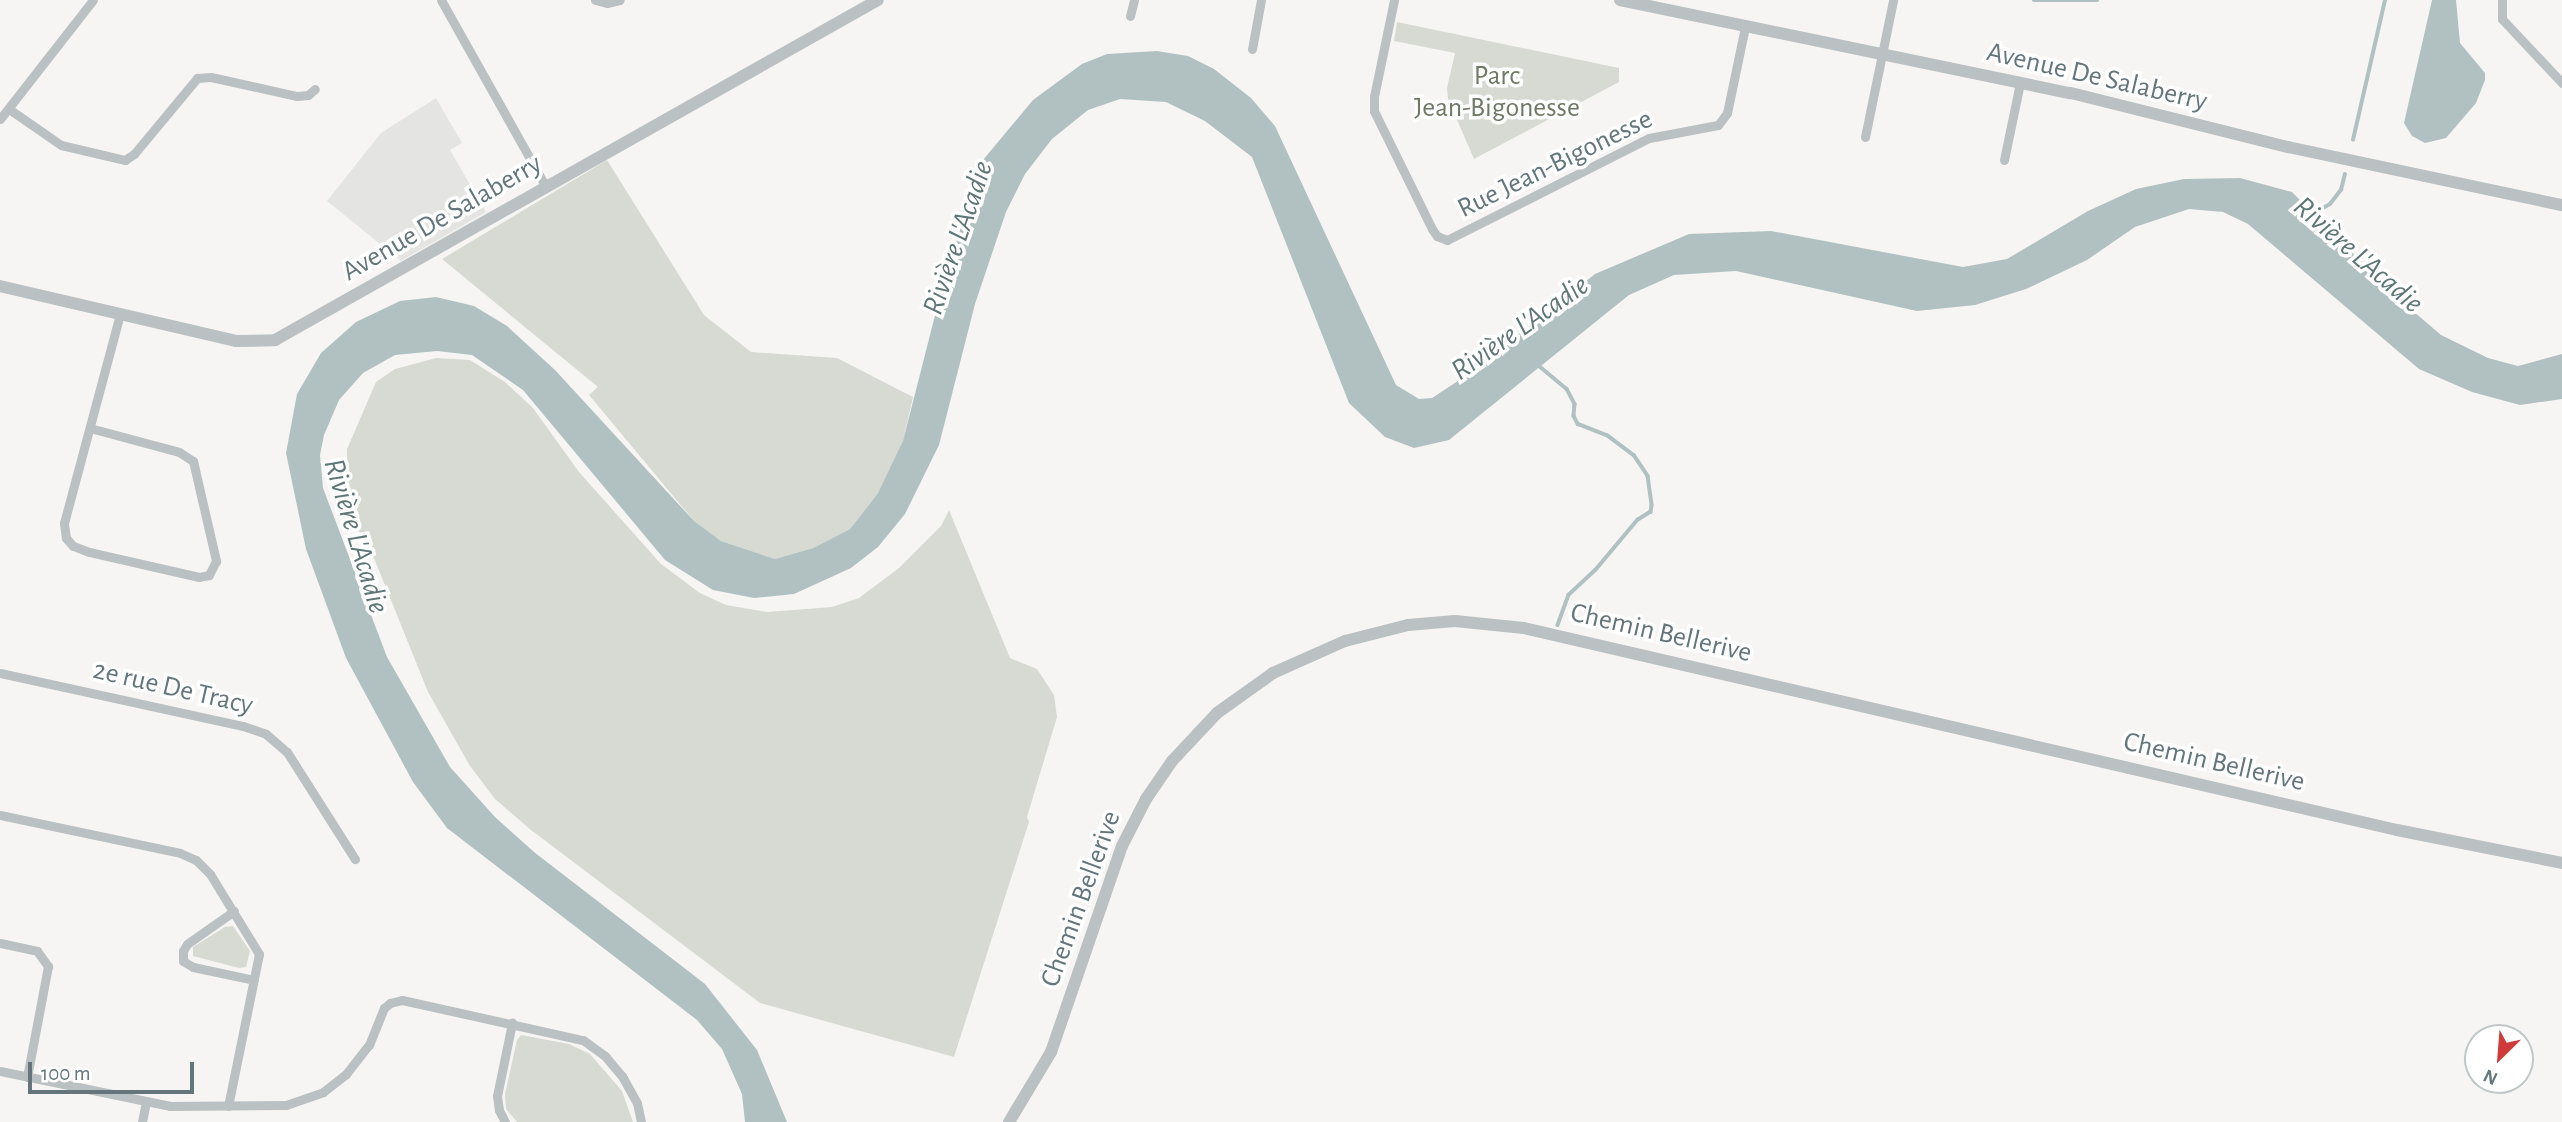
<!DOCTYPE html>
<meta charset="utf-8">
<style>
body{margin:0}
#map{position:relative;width:2562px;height:1122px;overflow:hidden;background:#f6f5f3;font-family:"Alegreya Sans",sans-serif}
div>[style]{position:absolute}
.built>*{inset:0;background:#e4e5e3}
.green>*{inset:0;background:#d7dad3}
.water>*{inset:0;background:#b1c1c1}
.stream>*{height:3.5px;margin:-1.75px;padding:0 1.75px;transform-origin:1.75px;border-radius:1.75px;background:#b1c1c1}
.minor>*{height:9px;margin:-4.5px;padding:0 4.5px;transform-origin:4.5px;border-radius:4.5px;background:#bbc0c2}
.tertiary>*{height:12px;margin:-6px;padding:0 6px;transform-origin:6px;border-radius:6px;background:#bbc0c2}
span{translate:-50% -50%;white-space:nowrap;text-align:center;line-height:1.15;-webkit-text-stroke:7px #fff;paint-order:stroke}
.park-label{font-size:28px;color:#6e7966}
.street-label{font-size:28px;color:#64767b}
.water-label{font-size:30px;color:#5f7676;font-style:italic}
.north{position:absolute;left:2464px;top:1024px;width:70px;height:70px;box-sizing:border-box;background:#fff;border:2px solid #c1c8ca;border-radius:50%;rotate:205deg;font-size:19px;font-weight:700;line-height:28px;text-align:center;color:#64767b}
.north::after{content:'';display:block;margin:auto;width:24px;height:32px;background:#d03a39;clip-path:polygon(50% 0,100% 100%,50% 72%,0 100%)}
.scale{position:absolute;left:28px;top:1062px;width:166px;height:32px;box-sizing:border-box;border:4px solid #64767b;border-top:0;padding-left:9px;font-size:21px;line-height:24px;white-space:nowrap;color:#64767b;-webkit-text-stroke:5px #fff;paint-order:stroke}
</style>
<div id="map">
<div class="built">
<i style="clip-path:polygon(436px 98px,462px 143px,450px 150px,486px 212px,401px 261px,327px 201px,381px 133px)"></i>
</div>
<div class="green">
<i style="clip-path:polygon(1397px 22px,1619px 68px,1619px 82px,1474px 159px,1448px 99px,1447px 88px,1455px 53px,1394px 41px)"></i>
<i style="clip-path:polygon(607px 160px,704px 315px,751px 352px,837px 358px,913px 397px,902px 446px,878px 493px,850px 529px,813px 548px,775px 559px,721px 541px,694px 521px,589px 395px,598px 387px,442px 259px)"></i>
<i style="clip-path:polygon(436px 358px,470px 360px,505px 382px,533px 408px,579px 472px,661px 564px,700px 593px,726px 605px,767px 612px,832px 607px,859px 598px,899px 568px,941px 526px,949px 510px,1010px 658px,1037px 669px,1054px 695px,1057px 717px,1027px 817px,1029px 822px,954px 1057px,760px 1003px,531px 830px,495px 799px,470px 766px,428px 692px,374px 558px,353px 521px,347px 482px,347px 449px,376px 382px,395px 369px)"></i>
<i style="clip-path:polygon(233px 926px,250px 951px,246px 967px,239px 968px,193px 956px,193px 947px,225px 927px)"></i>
<i style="clip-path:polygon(521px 1035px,569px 1044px,590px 1054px,622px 1091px,633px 1122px,517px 1122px,506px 1109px,505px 1094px,517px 1040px)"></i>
</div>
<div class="water">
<i style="clip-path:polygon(2432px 0,2456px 0,2460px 43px,2485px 73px,2485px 80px,2476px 103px,2446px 138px,2425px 143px,2412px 136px,2404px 123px)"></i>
<i style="clip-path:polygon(1157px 51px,1188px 56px,1214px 69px,1251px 98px,1275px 126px,1396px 385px,1419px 399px,1432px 398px,1464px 377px,1595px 274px,1689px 234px,1771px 231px,1963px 267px,2007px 259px,2088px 211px,2136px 189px,2184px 179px,2240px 178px,2292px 192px,2392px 293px,2441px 335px,2488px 358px,2518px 366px,2562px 354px,2562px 399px,2520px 405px,2472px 392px,2419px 369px,2248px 224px,2223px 212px,2189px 209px,2135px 227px,2087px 260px,2026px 289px,1975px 305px,1917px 311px,1736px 271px,1674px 275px,1629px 295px,1449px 440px,1414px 448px,1385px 437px,1349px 403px,1252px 157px,1205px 121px,1166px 102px,1120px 99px,1088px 110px,1052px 139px,1025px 174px,1006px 212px,975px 304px,939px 445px,905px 514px,878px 547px,851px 568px,794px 594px,754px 598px,713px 590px,665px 560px,523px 390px,472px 355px,437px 351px,395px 355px,363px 373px,339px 400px,324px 435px,320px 455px,323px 488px,387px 657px,450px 767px,495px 817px,534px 852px,705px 984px,757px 1050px,787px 1122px,745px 1122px,742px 1094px,722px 1049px,697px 1020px,447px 828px,413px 782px,346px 658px,306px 549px,286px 453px,297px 394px,321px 353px,356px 322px,400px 301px,436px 297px,474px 306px,507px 326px,555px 370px,694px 521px,721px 541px,775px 559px,813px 548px,850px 529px,878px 493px,903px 441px,944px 280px,983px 160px,1033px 100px,1082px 64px,1107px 54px)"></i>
</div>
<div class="stream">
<i style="left:2034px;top:0;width:63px"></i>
<i style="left:2353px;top:140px;width:144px;rotate:-77.1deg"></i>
<i style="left:2310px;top:216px;width:23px;rotate:-31deg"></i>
<i style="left:2330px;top:204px;width:18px;rotate:-52deg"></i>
<i style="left:2341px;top:190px;width:16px;rotate:-76deg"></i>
<i style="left:1537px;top:364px;width:39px;rotate:40deg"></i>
<i style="left:1567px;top:389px;width:17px;rotate:62deg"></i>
<i style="left:1575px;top:404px;width:12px;rotate:95deg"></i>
<i style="left:1574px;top:416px;width:9px;rotate:63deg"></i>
<i style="left:1578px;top:424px;width:31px;rotate:21deg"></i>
<i style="left:1607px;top:435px;width:34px;rotate:37deg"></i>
<i style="left:1634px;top:455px;width:25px;rotate:56deg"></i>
<i style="left:1648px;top:476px;width:29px;rotate:82deg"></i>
<i style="left:1652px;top:505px;width:7px;rotate:98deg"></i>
<i style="left:1651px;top:512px;width:15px;rotate:148deg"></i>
<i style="left:1638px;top:520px;width:65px;rotate:130deg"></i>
<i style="left:1596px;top:570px;width:37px;rotate:137deg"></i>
<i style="left:1569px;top:595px;width:32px;rotate:110deg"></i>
</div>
<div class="minor">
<i style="left:441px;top:0;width:214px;rotate:60.7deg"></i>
<i style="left:595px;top:0;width:12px;rotate:14deg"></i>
<i style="left:607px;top:3px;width:13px;rotate:-13deg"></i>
<i style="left:1394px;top:0;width:99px;rotate:101.7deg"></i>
<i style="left:1374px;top:97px;width:14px;rotate:90deg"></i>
<i style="left:1374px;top:111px;width:131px;rotate:63.8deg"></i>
<i style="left:1432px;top:229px;width:9px;rotate:54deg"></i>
<i style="left:1437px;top:236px;width:11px;rotate:22deg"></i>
<i style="left:1447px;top:240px;width:226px;rotate:-26.8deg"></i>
<i style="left:1649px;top:138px;width:70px;rotate:-10.7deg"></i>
<i style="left:1718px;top:125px;width:15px;rotate:-53deg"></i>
<i style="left:1727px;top:113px;width:88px;rotate:-78.2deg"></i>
<i style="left:2502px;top:0;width:19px;rotate:90deg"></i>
<i style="left:2502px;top:19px;width:88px;rotate:46.8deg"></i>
<i style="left:1130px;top:16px;width:16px;rotate:-76deg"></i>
<i style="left:1252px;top:49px;width:50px;rotate:-79.6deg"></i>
<i style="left:9px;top:109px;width:63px;rotate:34.7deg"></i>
<i style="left:61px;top:145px;width:66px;rotate:13.2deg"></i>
<i style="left:125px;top:160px;width:11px;rotate:-34deg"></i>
<i style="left:134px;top:154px;width:99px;rotate:-50.3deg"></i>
<i style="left:197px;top:78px;width:14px;rotate:-4deg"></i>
<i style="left:211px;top:77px;width:88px;rotate:12.5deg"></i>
<i style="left:297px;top:96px;width:11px;rotate:-5deg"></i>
<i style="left:308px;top:95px;width:9px;rotate:-41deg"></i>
<i style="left:0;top:119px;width:151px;rotate:-52deg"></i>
<i style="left:1865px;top:137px;width:140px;rotate:-78.4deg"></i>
<i style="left:2004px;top:160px;width:79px;rotate:-78.3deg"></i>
<i style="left:90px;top:428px;width:92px;rotate:15.1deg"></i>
<i style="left:179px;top:452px;width:17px;rotate:33deg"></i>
<i style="left:193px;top:461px;width:103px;rotate:77deg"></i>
<i style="left:216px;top:561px;width:16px;rotate:117deg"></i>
<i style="left:209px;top:575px;width:10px;rotate:169deg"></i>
<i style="left:199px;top:577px;width:113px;rotate:-167.2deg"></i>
<i style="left:89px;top:552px;width:17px;rotate:-159deg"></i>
<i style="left:73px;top:546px;width:11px;rotate:-131deg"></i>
<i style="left:66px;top:538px;width:15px;rotate:-98deg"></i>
<i style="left:64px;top:523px;width:216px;rotate:-75deg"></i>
<i style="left:0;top:673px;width:249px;rotate:12.3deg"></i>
<i style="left:243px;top:726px;width:24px;rotate:19deg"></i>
<i style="left:266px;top:734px;width:28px;rotate:41deg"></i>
<i style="left:287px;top:752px;width:127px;rotate:57.6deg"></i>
<i style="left:0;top:815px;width:184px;rotate:11.9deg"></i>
<i style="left:180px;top:853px;width:17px;rotate:24deg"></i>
<i style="left:196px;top:860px;width:20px;rotate:45deg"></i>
<i style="left:210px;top:874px;width:94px;rotate:58.5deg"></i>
<i style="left:259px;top:954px;width:155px;rotate:101.5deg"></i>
<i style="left:234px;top:911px;width:57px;rotate:144.9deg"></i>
<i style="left:187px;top:944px;width:8px;rotate:120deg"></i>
<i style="left:183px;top:951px;width:10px;rotate:90deg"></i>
<i style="left:183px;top:961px;width:12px;rotate:31deg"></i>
<i style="left:193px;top:967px;width:62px;rotate:12deg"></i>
<i style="left:0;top:943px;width:38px;rotate:12deg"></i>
<i style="left:37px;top:951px;width:19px;rotate:54deg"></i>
<i style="left:48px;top:966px;width:113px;rotate:100.7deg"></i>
<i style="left:0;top:1071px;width:174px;rotate:11.6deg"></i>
<i style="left:170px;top:1106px;width:116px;rotate:-0.5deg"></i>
<i style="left:286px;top:1105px;width:39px;rotate:-19deg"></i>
<i style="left:323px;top:1092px;width:29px;rotate:-38deg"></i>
<i style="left:346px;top:1074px;width:37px;rotate:-52deg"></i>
<i style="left:369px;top:1045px;width:40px;rotate:-68deg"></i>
<i style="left:384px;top:1008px;width:8px;rotate:-40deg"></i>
<i style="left:390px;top:1003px;width:12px;rotate:-14deg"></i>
<i style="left:402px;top:1000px;width:185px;rotate:12.5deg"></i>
<i style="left:583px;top:1040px;width:27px;rotate:36deg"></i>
<i style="left:605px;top:1056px;width:26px;rotate:50deg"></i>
<i style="left:622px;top:1076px;width:31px;rotate:61deg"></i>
<i style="left:637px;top:1103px;width:19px;rotate:78deg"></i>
<i style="left:142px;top:1122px;width:20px;rotate:-79deg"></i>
<i style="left:505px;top:1122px;width:13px;rotate:-117deg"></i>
<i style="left:499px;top:1110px;width:14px;rotate:-98deg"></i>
<i style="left:497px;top:1096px;width:75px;rotate:-78.4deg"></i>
</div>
<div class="tertiary">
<i style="left:1620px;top:0;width:460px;rotate:11.7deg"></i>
<i style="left:2071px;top:93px;width:224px;rotate:14deg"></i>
<i style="left:2288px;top:147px;width:280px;rotate:12deg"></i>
<i style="left:0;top:286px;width:242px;rotate:13.1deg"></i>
<i style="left:236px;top:341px;width:39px;rotate:-1deg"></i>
<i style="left:275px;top:340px;width:692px;rotate:-29.42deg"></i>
<i style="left:1009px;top:1122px;width:82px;rotate:-59deg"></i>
<i style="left:1051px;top:1052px;width:218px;rotate:-71deg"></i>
<i style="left:1122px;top:846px;width:53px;rotate:-62.9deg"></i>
<i style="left:1146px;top:799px;width:46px;rotate:-55.6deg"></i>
<i style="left:1172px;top:761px;width:66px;rotate:-46.8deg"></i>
<i style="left:1217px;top:713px;width:69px;rotate:-35.5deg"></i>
<i style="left:1273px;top:673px;width:79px;rotate:-24deg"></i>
<i style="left:1345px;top:641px;width:65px;rotate:-14.3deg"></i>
<i style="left:1408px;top:625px;width:47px;rotate:-4.9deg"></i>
<i style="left:1455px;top:621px;width:69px;rotate:5.8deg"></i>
<i style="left:1524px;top:628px;width:896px;rotate:13.03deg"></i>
<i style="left:2397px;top:830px;width:168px;rotate:11.3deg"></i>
</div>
<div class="park-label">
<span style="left:1497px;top:92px">Parc<br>Jean-Bigonesse</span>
</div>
<div class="street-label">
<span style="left:2097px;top:77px;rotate:13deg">Avenue De Salaberry</span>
<span style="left:1555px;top:164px;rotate:-26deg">Rue Jean-Bigonesse</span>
<span style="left:442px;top:218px;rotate:-30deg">Avenue De Salaberry</span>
<span style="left:1661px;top:633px;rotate:13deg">Chemin Bellerive</span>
<span style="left:173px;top:688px;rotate:13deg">2e rue De Tracy</span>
<span style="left:2214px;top:762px;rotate:13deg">Chemin Bellerive</span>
<span style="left:1081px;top:899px;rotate:-70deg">Chemin Bellerive</span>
</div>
<div class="water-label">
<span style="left:958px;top:238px;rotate:-71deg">Rivière L'Acadie</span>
<span style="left:2358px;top:255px;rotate:41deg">Rivière L'Acadie</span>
<span style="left:1520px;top:328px;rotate:-35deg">Rivière L'Acadie</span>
<span style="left:356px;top:536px;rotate:73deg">Rivière L'Acadie</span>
</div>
<div class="north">N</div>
<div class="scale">100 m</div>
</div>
